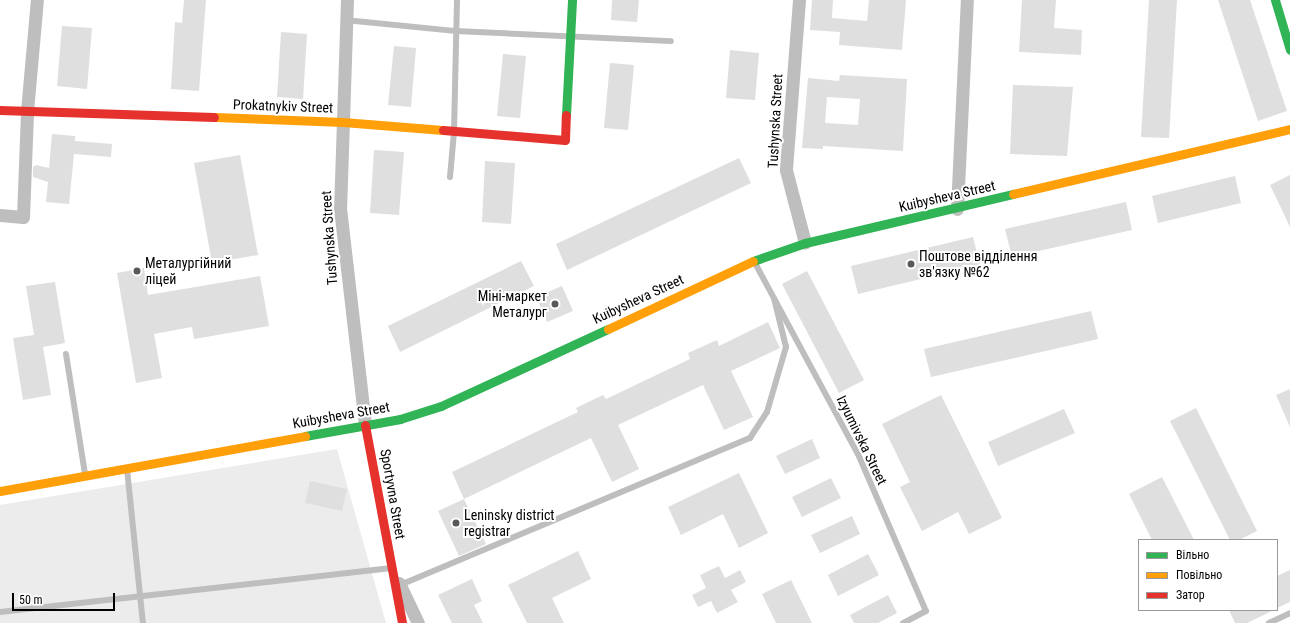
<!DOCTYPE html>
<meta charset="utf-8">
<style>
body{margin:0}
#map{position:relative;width:1290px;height:623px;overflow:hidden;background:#fff;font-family:"Roboto Condensed",sans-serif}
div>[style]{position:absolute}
.green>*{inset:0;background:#ececec}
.building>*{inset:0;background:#dfdfdf}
.lane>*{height:6px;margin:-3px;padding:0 3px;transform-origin:3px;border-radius:3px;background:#bebebe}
.street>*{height:13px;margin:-6.5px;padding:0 6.5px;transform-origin:6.5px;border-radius:6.5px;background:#bebebe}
.fast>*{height:9px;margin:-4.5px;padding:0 4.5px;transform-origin:4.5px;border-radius:4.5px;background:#30b455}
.slow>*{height:9px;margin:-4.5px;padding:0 4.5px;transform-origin:4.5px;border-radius:4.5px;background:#ff9f0a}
.jam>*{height:9px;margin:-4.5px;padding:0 4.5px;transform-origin:4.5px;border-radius:4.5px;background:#e5322d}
.dots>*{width:11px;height:11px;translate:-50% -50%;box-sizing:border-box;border:2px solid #fff;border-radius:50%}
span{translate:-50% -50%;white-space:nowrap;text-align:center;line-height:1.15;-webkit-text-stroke:4px #fff;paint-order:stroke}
.street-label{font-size:14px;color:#000}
.poi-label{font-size:14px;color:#000}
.left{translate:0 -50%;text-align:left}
.right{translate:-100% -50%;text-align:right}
.legend{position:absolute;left:1138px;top:539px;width:140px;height:72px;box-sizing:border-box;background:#fff;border:1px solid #999;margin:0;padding:5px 7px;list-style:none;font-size:12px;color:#000}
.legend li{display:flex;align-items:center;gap:8px;height:20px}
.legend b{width:20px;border:1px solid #999}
.scale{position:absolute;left:12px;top:593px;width:103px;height:18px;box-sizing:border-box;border:2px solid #000;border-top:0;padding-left:5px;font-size:12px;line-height:14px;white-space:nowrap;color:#000;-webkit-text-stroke:3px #fff;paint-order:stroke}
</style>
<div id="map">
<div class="green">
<i style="clip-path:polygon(337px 449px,386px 623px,0 623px,0 505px)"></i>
</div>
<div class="building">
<i style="clip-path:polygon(184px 0,206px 0,199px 91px,171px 89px,175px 22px,182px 23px)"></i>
<i style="clip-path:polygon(612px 0,639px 0,637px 22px,611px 20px)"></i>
<i style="clip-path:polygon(812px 0,833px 0,832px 18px,867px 21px,869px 0,906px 0,902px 50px,839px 45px,840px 32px,810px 30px)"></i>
<i style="clip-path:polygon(1022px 0,1056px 0,1054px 28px,1082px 30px,1081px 55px,1019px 52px)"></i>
<i style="clip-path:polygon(1149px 0,1177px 0,1169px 138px,1141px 137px)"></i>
<i style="clip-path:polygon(1218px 0,1250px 0,1287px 111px,1258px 121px)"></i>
<i style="clip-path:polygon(62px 26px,92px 28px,87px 89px,57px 86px)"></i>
<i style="clip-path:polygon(281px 32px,307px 34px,303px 99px,277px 97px)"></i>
<i style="clip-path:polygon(394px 46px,416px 48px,411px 107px,388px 105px)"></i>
<i style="clip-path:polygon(730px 50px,759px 53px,755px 100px,726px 98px)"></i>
<i style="clip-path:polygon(503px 54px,526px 56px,520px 118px,497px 116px)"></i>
<i style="clip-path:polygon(610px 63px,634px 65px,628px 130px,604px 128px)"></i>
<i style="clip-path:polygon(evenodd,840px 75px,907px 79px,903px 151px,823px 146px,823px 149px,802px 148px,808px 78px,839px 81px,840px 75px,827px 97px,860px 99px,858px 125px,825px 123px,827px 97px)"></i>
<i style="clip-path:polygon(1013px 85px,1073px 87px,1067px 156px,1010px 154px)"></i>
<i style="clip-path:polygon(52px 134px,75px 136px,75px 141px,112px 144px,111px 157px,74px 154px,69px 204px,46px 202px,48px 182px,33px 177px,33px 167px,36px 165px,49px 168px)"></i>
<i style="clip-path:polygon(374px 150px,404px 152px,399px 215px,370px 213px)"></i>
<i style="clip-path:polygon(240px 155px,258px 255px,212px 263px,194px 163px)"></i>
<i style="clip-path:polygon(739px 158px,751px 183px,567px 270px,556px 244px)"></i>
<i style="clip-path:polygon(485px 161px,515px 163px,511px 224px,482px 222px)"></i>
<i style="clip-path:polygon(1290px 175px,1290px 227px,1270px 185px)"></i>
<i style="clip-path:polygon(1235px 176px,1241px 203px,1158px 223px,1152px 196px)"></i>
<i style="clip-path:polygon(1126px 202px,1132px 230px,1012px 257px,1005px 229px)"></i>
<i style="clip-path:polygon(973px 237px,980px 265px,858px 294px,851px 266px)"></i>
<i style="clip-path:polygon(521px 261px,534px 286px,400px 352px,388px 326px)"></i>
<i style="clip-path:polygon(144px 268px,148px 295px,260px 276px,269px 326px,194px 339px,192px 327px,154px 334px,162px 378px,136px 383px,117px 273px)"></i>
<i style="clip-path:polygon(807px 271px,864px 380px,839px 393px,782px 284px)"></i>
<i style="clip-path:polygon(55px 282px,65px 343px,43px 347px,51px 395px,23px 400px,13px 338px,34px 335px,26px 286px)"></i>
<i style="clip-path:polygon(562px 286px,573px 311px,547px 322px,536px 297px)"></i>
<i style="clip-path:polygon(1091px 311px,1098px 339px,931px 377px,924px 349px)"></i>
<i style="clip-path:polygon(768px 322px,780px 348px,731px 371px,753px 417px,724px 430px,703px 385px,618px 425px,639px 469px,612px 482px,591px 438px,464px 499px,452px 472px,578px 412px,576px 408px,603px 395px,606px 399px,690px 359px,688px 353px,717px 340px,719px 346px)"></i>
<i style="clip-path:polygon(1290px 389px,1290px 427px,1276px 395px)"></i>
<i style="clip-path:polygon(941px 395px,1002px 518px,969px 534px,958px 512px,922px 531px,900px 487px,910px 482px,882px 424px)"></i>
<i style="clip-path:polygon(1196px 408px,1257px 531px,1239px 540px,1230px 540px,1170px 421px)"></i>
<i style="clip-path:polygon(1064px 409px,1075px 433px,998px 466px,988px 442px)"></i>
<i style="clip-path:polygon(812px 439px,820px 458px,785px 474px,776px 456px)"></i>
<i style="clip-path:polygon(739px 473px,768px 533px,739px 548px,723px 514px,681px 535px,668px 507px)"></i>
<i style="clip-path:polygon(1162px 477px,1194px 540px,1152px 540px,1129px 494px)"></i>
<i style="clip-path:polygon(831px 478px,841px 498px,802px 517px,792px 497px)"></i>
<i style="clip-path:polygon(310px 481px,347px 489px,342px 511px,305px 503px)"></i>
<i style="clip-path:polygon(464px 499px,486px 544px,459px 556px,438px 511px)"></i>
<i style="clip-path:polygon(852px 516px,860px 534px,820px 553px,811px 535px)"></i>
<i style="clip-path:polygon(578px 551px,591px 579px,552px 598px,564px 623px,527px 623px,508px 585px)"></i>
<i style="clip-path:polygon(868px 554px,879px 575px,838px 596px,828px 575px)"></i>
<i style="clip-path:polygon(719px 566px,725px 578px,740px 570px,746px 582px,731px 590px,738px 602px,717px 613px,711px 601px,698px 607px,692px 595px,706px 588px,700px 575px)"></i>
<i style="clip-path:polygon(1290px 570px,1290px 602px,1277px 608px,1277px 576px)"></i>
<i style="clip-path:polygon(472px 579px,482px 601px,474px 605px,483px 623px,452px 623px,438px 595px)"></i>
<i style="clip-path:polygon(791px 580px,812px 623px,776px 623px,762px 594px)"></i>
<i style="clip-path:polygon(888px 595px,897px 613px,878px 623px,854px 623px,850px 615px)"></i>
<i style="clip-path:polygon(1229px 610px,1274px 610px,1247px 623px,1235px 623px)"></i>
</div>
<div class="lane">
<i style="left:345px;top:20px;width:112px;rotate:5.7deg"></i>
<i style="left:456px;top:31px;width:215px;rotate:2.7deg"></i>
<i style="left:450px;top:177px;width:45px;rotate:-84.9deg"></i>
<i style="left:454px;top:132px;width:132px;rotate:-88.7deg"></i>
<i style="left:755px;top:263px;width:217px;rotate:61.7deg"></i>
<i style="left:858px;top:454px;width:171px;rotate:66.6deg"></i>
<i style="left:926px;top:611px;width:26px;rotate:152deg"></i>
<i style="left:66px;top:354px;width:121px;rotate:81deg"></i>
<i style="left:127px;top:469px;width:155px;rotate:84.1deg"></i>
<i style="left:400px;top:585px;width:380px;rotate:-22.8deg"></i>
<i style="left:750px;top:438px;width:31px;rotate:-57deg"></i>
<i style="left:767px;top:412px;width:68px;rotate:-73.7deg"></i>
<i style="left:786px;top:347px;width:50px;rotate:-103.8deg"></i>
<i style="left:0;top:612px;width:392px;rotate:-6.4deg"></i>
<i style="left:1269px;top:623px;width:23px;rotate:-25deg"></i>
</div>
<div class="street">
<i style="left:347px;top:0;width:208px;rotate:91.9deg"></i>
<i style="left:340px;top:208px;width:218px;rotate:83.4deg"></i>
<i style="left:799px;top:0;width:170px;rotate:94.4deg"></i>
<i style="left:786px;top:170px;width:75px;rotate:75.4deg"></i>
<i style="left:957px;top:209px;width:209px;rotate:-87.3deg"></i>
<i style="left:0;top:215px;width:23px;rotate:5deg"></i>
<i style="left:23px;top:217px;width:106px;rotate:-87.8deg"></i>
<i style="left:27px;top:111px;width:111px;rotate:-84.9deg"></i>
<i style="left:399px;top:583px;width:44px;rotate:64.6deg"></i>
</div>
<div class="fast">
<i style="left:1275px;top:0;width:52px;rotate:73.3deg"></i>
<i style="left:566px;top:115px;width:115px;rotate:-87deg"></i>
<i style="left:753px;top:261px;width:55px;rotate:-19.1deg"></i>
<i style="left:805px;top:243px;width:214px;rotate:-13.3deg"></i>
<i style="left:305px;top:436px;width:97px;rotate:-10.1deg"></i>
<i style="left:400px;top:419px;width:43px;rotate:-17.6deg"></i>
<i style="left:441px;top:406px;width:184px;rotate:-24.8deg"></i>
</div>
<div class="slow">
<i style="left:214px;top:117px;width:129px;rotate:2.2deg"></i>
<i style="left:343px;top:122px;width:100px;rotate:4.6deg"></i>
<i style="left:1013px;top:194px;width:285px;rotate:-13.2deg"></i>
<i style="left:608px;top:329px;width:160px;rotate:-25.1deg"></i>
<i style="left:0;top:491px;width:310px;rotate:-10.2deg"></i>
</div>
<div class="jam">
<i style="left:0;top:110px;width:214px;rotate:1.9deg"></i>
<i style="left:443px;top:130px;width:122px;rotate:4.7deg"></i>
<i style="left:565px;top:140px;width:25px;rotate:-88deg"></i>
<i style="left:365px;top:425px;width:201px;rotate:79.4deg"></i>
</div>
<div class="dots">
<i style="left:911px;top:264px;background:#595959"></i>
<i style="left:137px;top:271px;background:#595959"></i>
<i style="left:555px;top:304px;background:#595959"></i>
<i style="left:456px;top:523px;background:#595959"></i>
</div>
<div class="street-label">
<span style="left:283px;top:106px;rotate:2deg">Prokatnykiv Street</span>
<span style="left:775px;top:121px;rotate:-87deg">Tushynska Street</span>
<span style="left:947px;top:196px;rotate:-13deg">Kuibysheva Street</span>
<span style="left:329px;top:238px;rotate:-94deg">Tushynska Street</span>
<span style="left:638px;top:299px;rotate:-25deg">Kuibysheva Street</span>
<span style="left:341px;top:415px;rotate:-10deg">Kuibysheva Street</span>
<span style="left:862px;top:440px;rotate:64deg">Izyumivska Street</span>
<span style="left:393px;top:494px;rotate:80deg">Sportyvna Street</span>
</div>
<div class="poi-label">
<span class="left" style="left:919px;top:264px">Поштове відділення<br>зв'язку №62</span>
<span class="left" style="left:145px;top:271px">Металургійний<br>ліцей</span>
<span class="right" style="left:547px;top:304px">Міні-маркет<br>Металург</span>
<span class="left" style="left:464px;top:523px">Leninsky district<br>registrar</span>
</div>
<ul class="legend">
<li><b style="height:5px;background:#30b455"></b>Вільно</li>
<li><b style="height:5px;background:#ff9f0a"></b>Повільно</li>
<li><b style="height:5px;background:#e5322d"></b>Затор</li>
</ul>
<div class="scale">50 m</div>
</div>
